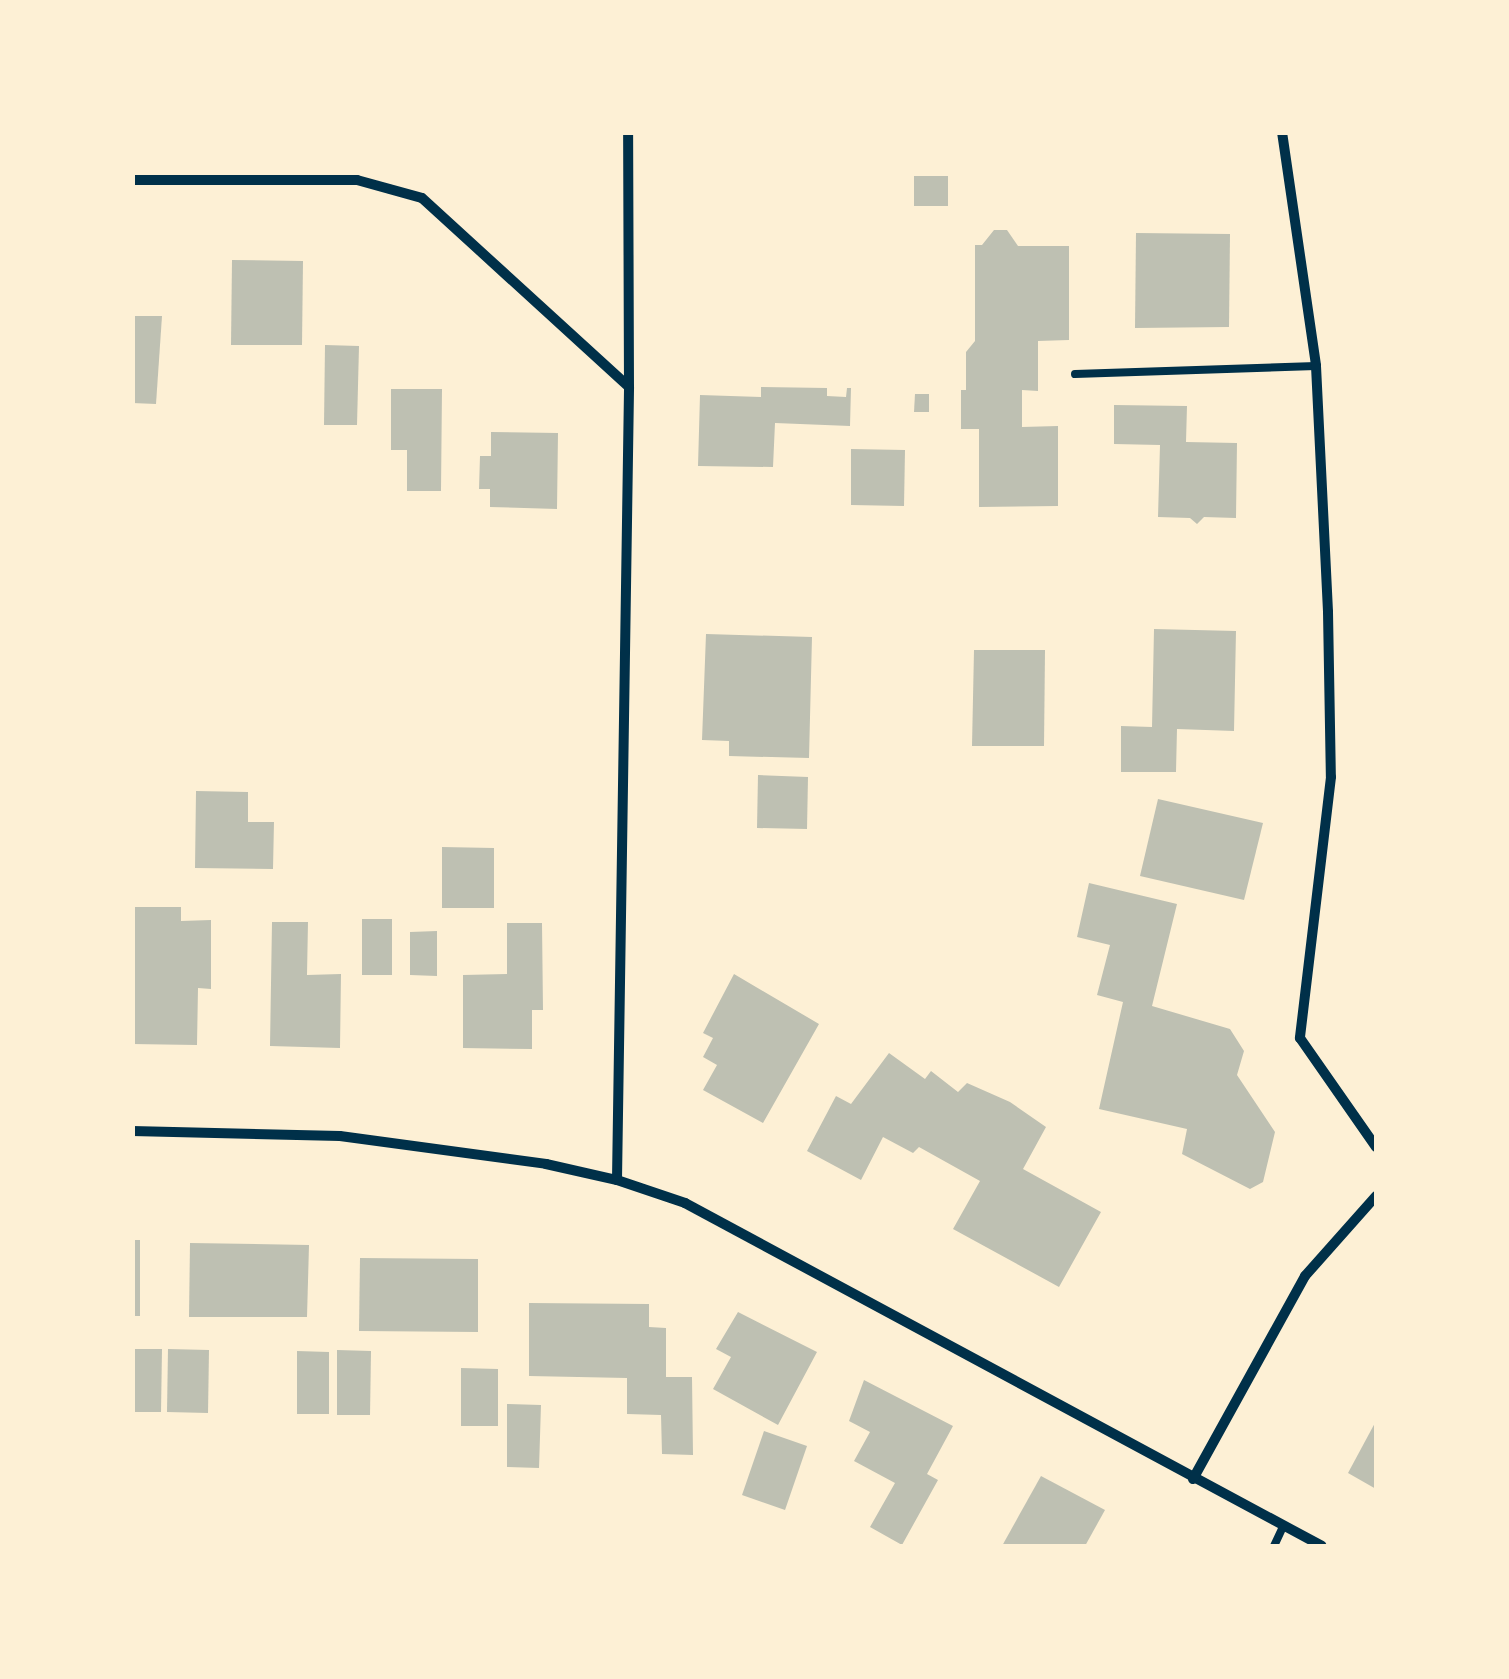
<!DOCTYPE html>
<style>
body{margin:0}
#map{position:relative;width:1509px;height:1679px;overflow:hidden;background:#fdf0d5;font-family:"DejaVu Sans",sans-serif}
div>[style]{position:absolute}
.building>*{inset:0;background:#bec0b2}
.service>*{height:8px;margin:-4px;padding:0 4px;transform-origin:4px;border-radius:4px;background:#003049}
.minor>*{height:10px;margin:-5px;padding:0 5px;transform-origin:5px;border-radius:5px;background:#003049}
span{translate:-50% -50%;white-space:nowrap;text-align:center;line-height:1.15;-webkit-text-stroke:9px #fdf0d5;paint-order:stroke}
.frame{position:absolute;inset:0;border:135px solid #fdf0d5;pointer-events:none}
</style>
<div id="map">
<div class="building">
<i style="clip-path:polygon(914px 176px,948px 176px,948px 206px,914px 206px)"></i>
<i style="clip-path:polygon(994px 230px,1007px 230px,1018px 246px,1069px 246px,1069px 340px,1038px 341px,1038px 391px,1022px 390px,1022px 427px,1058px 426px,1058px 506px,979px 507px,979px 429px,961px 429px,961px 390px,966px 390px,966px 352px,975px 341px,975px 245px,982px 245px)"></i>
<i style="clip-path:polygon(1136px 233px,1230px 234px,1229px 327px,1135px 328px)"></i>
<i style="clip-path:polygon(232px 260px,303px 261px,302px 345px,231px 345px)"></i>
<i style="clip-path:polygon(132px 316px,162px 316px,156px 404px,132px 403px)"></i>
<i style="clip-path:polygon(325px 345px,359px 346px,357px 425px,324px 425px)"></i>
<i style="clip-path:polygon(761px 387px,827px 388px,827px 396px,846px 397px,847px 388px,851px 388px,850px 426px,775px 423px,773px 467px,698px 466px,700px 395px,761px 397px)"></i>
<i style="clip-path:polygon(391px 389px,442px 389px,441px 491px,407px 491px,407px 450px,391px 450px)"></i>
<i style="clip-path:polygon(915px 394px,929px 394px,929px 412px,914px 412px)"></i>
<i style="clip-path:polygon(1114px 405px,1187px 406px,1186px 442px,1237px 443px,1236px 518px,1204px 517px,1197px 524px,1190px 518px,1158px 517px,1160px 445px,1114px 444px)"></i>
<i style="clip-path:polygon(491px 432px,558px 433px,557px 509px,490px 507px,490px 489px,479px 489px,480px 456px,491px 456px)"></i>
<i style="clip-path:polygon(851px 449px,905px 450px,904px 506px,851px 505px)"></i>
<i style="clip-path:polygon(1154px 629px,1236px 631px,1234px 731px,1177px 729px,1176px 772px,1121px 772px,1121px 726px,1152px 727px)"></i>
<i style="clip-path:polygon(706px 634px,812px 637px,809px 758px,729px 756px,729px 741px,702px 740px)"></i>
<i style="clip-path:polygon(974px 650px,1045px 650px,1044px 746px,972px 746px)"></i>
<i style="clip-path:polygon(758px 775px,808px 777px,807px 829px,757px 828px)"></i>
<i style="clip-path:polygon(196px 791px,248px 792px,248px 822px,274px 822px,273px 869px,195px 868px)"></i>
<i style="clip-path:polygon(1158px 799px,1263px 823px,1244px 900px,1140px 876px)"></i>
<i style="clip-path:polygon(442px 847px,494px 848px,494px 908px,442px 908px)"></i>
<i style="clip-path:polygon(1089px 883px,1177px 904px,1152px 1006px,1230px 1029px,1244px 1051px,1237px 1075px,1275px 1132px,1263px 1182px,1250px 1189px,1182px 1154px,1187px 1129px,1099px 1109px,1123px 1002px,1097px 995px,1110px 945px,1077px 937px)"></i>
<i style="clip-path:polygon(132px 907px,181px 907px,181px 921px,211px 920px,211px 989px,198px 988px,197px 1045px,132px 1044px)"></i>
<i style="clip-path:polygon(362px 919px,392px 919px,392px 975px,362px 975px)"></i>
<i style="clip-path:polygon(272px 922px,308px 922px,307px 975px,341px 974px,340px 1048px,270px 1046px)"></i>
<i style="clip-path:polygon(507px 923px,542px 923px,543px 1010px,532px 1010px,532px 1049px,463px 1048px,463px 975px,507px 974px)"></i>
<i style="clip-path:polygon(437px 931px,437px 976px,410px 975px,410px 932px)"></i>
<i style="clip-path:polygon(734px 974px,819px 1024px,763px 1123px,703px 1090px,717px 1065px,703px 1057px,713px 1038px,703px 1033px)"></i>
<i style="clip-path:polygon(889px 1053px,925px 1079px,931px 1071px,958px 1092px,967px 1083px,1010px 1102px,1046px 1127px,1023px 1169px,1101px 1212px,1059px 1287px,953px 1229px,980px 1181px,919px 1147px,913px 1153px,883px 1137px,861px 1180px,807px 1151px,836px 1096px,851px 1104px)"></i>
<i style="clip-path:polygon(132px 1240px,140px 1240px,140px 1316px,132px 1316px)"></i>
<i style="clip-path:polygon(190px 1243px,309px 1245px,307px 1317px,189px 1317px)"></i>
<i style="clip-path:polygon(360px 1258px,478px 1259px,478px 1332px,359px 1331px)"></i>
<i style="clip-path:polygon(529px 1303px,649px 1304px,649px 1327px,666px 1328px,666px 1377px,692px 1377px,693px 1455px,662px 1454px,661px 1415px,627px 1414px,627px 1378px,529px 1376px)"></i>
<i style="clip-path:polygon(738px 1312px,817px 1352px,778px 1425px,713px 1389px,731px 1357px,716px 1349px)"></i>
<i style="clip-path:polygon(132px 1349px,162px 1349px,161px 1412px,132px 1412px)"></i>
<i style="clip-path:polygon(168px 1349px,209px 1350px,208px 1413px,167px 1412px)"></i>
<i style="clip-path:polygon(337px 1350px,371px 1351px,370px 1415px,337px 1415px)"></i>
<i style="clip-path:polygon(297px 1351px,329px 1352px,329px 1414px,297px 1414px)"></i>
<i style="clip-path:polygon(461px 1368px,498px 1369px,498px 1426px,461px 1426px)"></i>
<i style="clip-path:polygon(864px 1380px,953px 1426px,927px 1474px,938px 1480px,902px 1545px,870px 1527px,895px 1483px,854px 1461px,870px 1432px,849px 1421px)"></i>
<i style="clip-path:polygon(507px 1404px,541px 1405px,539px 1468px,507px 1467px)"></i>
<i style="clip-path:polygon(1376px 1421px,1376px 1489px,1348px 1473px)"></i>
<i style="clip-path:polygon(764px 1431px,807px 1446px,785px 1510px,742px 1495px)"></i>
<i style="clip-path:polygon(1041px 1476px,1105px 1510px,1085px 1546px,1002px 1546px)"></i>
</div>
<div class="service">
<i style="left:1075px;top:374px;width:241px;rotate:-1.9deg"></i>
<i style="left:1274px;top:1546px;width:23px;rotate:-65deg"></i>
</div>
<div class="minor">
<i style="left:1282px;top:132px;width:236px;rotate:81.7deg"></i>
<i style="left:1316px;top:366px;width:246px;rotate:87.2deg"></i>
<i style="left:1328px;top:612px;width:165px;rotate:89deg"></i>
<i style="left:1331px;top:777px;width:263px;rotate:96.8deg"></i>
<i style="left:1300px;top:1038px;width:133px;rotate:55.1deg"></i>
<i style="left:132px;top:180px;width:225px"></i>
<i style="left:357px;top:180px;width:67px;rotate:15.5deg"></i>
<i style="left:422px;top:198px;width:280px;rotate:42.4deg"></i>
<i style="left:132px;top:1131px;width:208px;rotate:1.4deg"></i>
<i style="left:340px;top:1136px;width:208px;rotate:7.7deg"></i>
<i style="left:546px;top:1164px;width:73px;rotate:12.7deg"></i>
<i style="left:617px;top:1180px;width:72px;rotate:18.7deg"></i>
<i style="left:685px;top:1203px;width:723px;rotate:28.3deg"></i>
<i style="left:617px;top:1180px;width:793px;rotate:-89.13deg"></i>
<i style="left:629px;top:387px;width:255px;rotate:-90.2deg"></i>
<i style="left:1193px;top:1479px;width:232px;rotate:-61.1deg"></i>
<i style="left:1305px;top:1276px;width:107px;rotate:-48.4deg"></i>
</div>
<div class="frame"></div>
</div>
